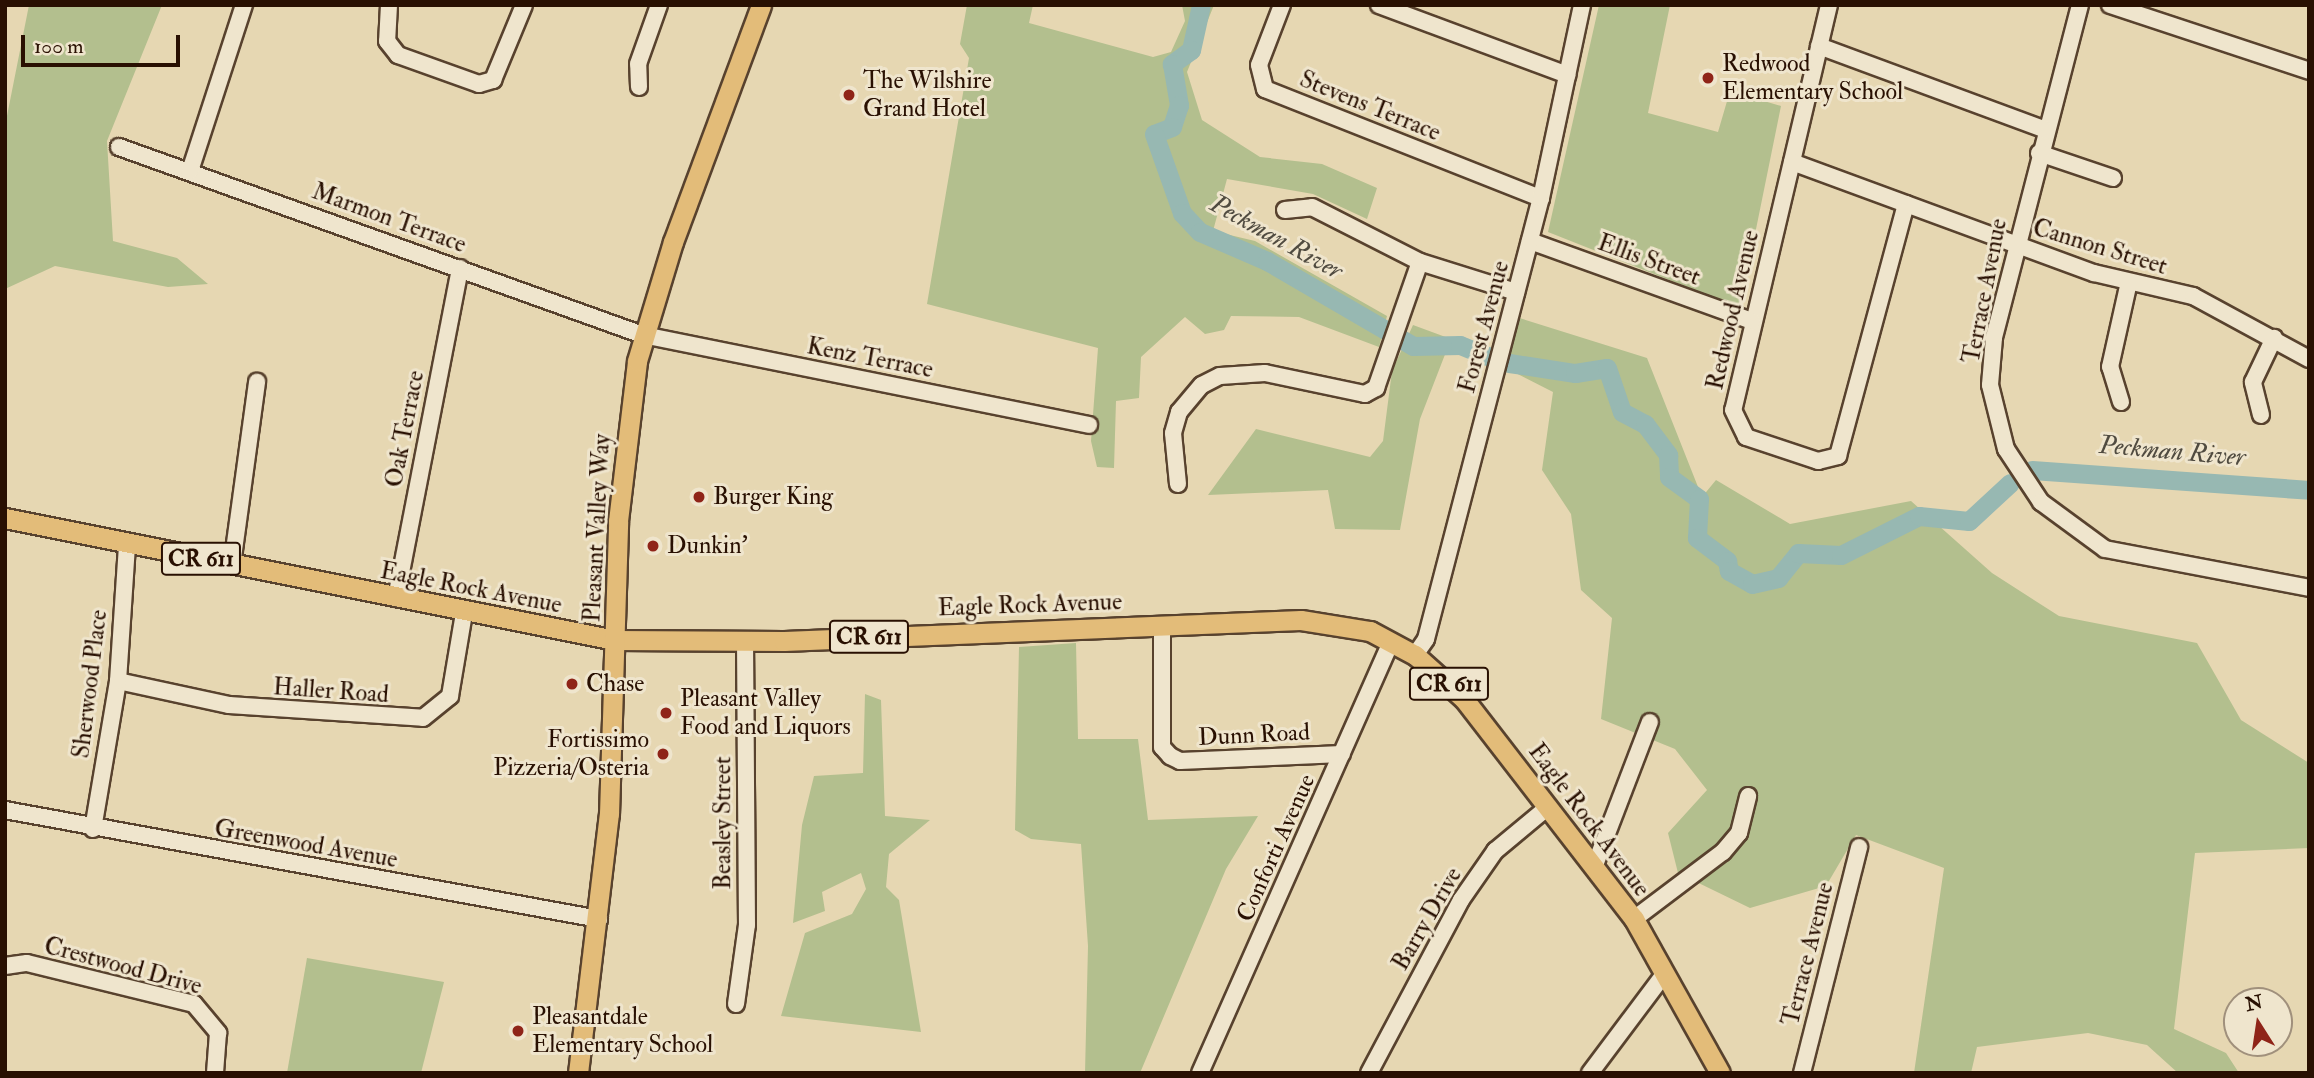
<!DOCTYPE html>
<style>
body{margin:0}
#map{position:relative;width:2314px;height:1078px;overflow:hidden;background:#e6d7b2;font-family:"IM FELL Double Pica",serif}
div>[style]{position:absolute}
.green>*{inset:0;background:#b3bf8e}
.river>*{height:19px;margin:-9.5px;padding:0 9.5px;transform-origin:9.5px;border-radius:9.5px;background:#97b8b2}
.roads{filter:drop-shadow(2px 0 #58422e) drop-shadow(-2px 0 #58422e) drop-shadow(0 2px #58422e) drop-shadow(0 -2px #58422e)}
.minor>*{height:16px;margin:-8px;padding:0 8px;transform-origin:8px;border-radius:8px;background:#efe5cd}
.major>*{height:19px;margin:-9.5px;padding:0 9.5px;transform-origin:9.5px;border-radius:9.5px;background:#e3bc79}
.dots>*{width:19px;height:19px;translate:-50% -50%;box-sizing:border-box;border:4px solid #efe5cd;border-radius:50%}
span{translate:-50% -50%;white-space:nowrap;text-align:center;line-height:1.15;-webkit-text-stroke:6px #efe5cd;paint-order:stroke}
.shield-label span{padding:2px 5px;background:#efe5cd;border:2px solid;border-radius:5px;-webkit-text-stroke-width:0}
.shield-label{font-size:23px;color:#291002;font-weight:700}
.poi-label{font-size:24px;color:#291002}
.left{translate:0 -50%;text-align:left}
.right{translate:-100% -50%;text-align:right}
.street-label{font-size:24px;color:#291002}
.water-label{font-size:26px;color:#504b40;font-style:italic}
.frame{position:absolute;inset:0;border:7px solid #291002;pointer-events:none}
.north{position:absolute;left:2223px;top:987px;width:70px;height:70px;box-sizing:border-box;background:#efe5cd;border:2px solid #a0907c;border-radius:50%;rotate:348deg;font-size:19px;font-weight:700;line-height:28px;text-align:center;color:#291002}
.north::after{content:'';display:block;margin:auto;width:24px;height:32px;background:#8f2418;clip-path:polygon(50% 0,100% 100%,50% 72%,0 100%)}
.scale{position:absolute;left:21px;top:35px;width:159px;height:32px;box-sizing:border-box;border:4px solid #291002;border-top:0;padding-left:9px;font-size:21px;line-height:24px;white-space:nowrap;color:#291002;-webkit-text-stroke:5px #efe5cd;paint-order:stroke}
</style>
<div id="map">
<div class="green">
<i style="clip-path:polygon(29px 5px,162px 5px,107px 141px,113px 241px,177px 258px,208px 284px,168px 287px,55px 266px,5px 289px,5px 126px)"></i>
<i style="clip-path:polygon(967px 5px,1033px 5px,1029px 23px,1153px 57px,1171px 52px,1185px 21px,1182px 5px,1214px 5px,1187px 72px,1202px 120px,1260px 157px,1322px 164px,1377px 188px,1367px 219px,1313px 194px,1227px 179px,1213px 231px,1255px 241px,1387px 316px,1379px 347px,1299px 317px,1231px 316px,1224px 330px,1205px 334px,1185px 317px,1141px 357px,1139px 398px,1116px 401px,1114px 468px,1097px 467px,1091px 441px,1098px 348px,927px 304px,969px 58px,960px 44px)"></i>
<i style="clip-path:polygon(1599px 5px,1670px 5px,1648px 113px,1718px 132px,1730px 91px,1781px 106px,1740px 308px,1548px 232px)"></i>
<i style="clip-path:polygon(1513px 316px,1647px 358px,1702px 497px,1716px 480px,1790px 524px,1911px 501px,1992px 573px,2059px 616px,2197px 643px,2241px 720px,2309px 763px,2309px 848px,2195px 853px,2174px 1029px,2226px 1053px,2239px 1073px,2178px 1073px,2147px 1045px,2088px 1033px,1977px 1047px,1971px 1073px,1914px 1073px,1944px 868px,1856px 835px,1826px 886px,1750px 908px,1678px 873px,1668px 833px,1707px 790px,1675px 749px,1601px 719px,1612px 618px,1581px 590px,1571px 514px,1542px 470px,1553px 392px,1500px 365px)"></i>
<i style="clip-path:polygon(1413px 325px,1451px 339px,1420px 419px,1400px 530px,1335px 529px,1328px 490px,1208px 495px,1256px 429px,1370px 457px,1383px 441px,1392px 371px)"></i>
<i style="clip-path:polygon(1076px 643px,1078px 739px,1138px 739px,1148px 820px,1258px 816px,1226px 869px,1140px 1073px,1085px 1073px,1088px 946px,1081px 844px,1031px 839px,1015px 830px,1019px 647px)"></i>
<i style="clip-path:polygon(865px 694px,881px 700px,885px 816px,930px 820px,889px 854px,886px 887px,899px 900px,921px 1032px,781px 1016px,805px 933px,852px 914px,866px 889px,861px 873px,822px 892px,825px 911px,793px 923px,802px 825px,814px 776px,863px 773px)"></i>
<i style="clip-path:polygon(307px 958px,444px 982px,421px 1073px,287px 1073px)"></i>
</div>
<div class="river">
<i style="left:1201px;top:5px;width:46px;rotate:102.5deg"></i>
<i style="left:1191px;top:50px;width:24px;rotate:144deg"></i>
<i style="left:1172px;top:64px;width:42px;rotate:80.3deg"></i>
<i style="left:1179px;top:105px;width:23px;rotate:108deg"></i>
<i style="left:1172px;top:127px;width:19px;rotate:159deg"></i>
<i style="left:1154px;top:134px;width:84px;rotate:70.5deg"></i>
<i style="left:1182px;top:213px;width:26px;rotate:47deg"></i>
<i style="left:1200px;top:232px;width:73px;rotate:23.4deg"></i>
<i style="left:1267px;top:261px;width:169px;rotate:30.2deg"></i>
<i style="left:1413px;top:346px;width:47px;rotate:-1.2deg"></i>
<i style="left:1460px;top:345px;width:29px;rotate:22deg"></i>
<i style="left:1509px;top:363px;width:67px;rotate:8.6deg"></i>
<i style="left:1575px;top:373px;width:32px;rotate:-9deg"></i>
<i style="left:1607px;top:368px;width:46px;rotate:71.2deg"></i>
<i style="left:1622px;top:412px;width:26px;rotate:28deg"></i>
<i style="left:1645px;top:424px;width:39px;rotate:53deg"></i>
<i style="left:1668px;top:455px;width:22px;rotate:87deg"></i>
<i style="left:1669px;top:477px;width:37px;rotate:36deg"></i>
<i style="left:1699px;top:499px;width:39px;rotate:93deg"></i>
<i style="left:1697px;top:538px;width:38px;rotate:37deg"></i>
<i style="left:1727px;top:561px;width:10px;rotate:79deg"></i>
<i style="left:1729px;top:571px;width:26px;rotate:29deg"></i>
<i style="left:1752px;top:584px;width:27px;rotate:-13deg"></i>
<i style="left:1778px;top:578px;width:32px;rotate:-51deg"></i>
<i style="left:1798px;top:553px;width:43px;rotate:2.7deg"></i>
<i style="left:1841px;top:555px;width:87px;rotate:-26.6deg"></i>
<i style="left:1919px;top:516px;width:50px;rotate:5.7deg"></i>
<i style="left:1969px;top:521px;width:56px;rotate:-42.8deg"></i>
<i style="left:2032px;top:470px;width:278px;rotate:4.1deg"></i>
</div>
<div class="roads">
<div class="minor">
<i style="left:389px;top:5px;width:36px;rotate:93deg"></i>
<i style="left:387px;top:41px;width:18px;rotate:52deg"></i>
<i style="left:398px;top:55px;width:86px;rotate:19.7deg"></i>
<i style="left:479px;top:84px;width:15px;rotate:-16deg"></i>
<i style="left:493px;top:80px;width:81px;rotate:-67.5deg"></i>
<i style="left:1282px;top:5px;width:64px;rotate:111deg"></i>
<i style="left:1259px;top:65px;width:25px;rotate:76deg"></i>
<i style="left:1265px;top:89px;width:297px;rotate:21.6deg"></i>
<i style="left:1379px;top:5px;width:201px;rotate:20.4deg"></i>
<i style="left:1829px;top:5px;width:416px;rotate:103.3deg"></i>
<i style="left:1733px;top:410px;width:30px;rotate:64deg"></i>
<i style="left:1746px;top:437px;width:76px;rotate:18.4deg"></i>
<i style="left:1818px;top:461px;width:21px;rotate:-14deg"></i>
<i style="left:1838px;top:456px;width:261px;rotate:-74.9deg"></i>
<i style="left:2080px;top:5px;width:344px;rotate:104.5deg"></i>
<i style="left:1994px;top:338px;width:47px;rotate:94.9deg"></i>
<i style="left:1990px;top:385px;width:66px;rotate:76deg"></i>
<i style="left:2006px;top:449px;width:64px;rotate:56.6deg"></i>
<i style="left:2041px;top:502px;width:79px;rotate:36.3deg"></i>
<i style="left:2105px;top:549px;width:208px;rotate:10.8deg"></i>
<i style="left:2110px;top:5px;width:210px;rotate:18.3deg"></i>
<i style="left:1819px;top:46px;width:242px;rotate:20.3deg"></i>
<i style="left:639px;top:87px;width:23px;rotate:-92deg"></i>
<i style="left:638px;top:64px;width:63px;rotate:-70.4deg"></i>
<i style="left:119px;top:147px;width:557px;rotate:19.74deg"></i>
<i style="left:643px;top:335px;width:455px;rotate:11.4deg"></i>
<i style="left:2039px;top:153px;width:78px;rotate:18.7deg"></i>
<i style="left:1792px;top:162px;width:322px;rotate:20.2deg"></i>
<i style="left:2094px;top:273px;width:102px;rotate:13.1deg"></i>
<i style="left:2193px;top:296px;width:132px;rotate:28.5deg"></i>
<i style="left:190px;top:171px;width:175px;rotate:-72deg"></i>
<i style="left:1285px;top:210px;width:27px;rotate:-6deg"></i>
<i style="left:1312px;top:207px;width:121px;rotate:27deg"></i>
<i style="left:1420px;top:262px;width:101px;rotate:17.4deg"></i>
<i style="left:1530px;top:241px;width:236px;rotate:19.8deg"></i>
<i style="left:2121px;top:402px;width:37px;rotate:-107deg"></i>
<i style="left:2110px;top:367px;width:87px;rotate:-77.4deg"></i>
<i style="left:2261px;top:415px;width:34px;rotate:-104deg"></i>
<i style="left:2253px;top:382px;width:49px;rotate:-64.5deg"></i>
<i style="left:1178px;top:484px;width:51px;rotate:-95.6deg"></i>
<i style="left:1173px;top:433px;width:22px;rotate:-74deg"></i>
<i style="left:1179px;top:412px;width:35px;rotate:-50deg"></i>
<i style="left:1202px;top:385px;width:20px;rotate:-27deg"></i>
<i style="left:1220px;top:376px;width:45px;rotate:-3.8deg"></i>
<i style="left:1265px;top:373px;width:102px;rotate:11.9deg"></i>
<i style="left:1365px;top:394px;width:13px;rotate:-29deg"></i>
<i style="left:1376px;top:388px;width:133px;rotate:-70.8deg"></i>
<i style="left:232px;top:565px;width:185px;rotate:-82.2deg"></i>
<i style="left:396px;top:598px;width:336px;rotate:-79deg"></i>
<i style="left:1162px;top:625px;width:122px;rotate:90deg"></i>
<i style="left:1162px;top:747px;width:12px;rotate:48deg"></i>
<i style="left:1170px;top:756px;width:11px;rotate:27deg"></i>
<i style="left:1180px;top:761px;width:162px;rotate:-2.5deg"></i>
<i style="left:1415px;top:655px;width:19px;rotate:-55deg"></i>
<i style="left:1426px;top:639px;width:456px;rotate:-75.4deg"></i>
<i style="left:1541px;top:198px;width:197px;rotate:-78deg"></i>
<i style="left:118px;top:681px;width:114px;rotate:12.2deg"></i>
<i style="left:229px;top:705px;width:194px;rotate:3.8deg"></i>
<i style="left:423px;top:718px;width:35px;rotate:-39deg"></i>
<i style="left:450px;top:696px;width:84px;rotate:-80.4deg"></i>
<i style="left:5px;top:810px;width:604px;rotate:10.4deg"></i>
<i style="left:93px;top:829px;width:150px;rotate:-80.4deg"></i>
<i style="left:118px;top:681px;width:137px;rotate:-86.2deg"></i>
<i style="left:1595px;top:865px;width:153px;rotate:-69deg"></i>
<i style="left:1634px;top:919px;width:111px;rotate:-37deg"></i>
<i style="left:1723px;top:852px;width:25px;rotate:-50deg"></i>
<i style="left:1739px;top:833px;width:38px;rotate:-76deg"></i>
<i style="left:5px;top:966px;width:22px;rotate:-8deg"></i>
<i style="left:27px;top:963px;width:172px;rotate:13.8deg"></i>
<i style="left:194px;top:1004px;width:38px;rotate:50deg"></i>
<i style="left:218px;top:1033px;width:40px;rotate:94.3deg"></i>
<i style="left:736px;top:1004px;width:80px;rotate:-82.1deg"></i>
<i style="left:747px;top:925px;width:283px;rotate:-90.4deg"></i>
<i style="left:1200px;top:1073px;width:472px;rotate:-66.1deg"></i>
<i style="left:1369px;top:1073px;width:196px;rotate:-62deg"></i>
<i style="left:1461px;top:900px;width:60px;rotate:-55.2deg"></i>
<i style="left:1495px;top:851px;width:69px;rotate:-39.7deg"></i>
<i style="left:1590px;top:1073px;width:125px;rotate:-53.1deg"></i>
<i style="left:1802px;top:1073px;width:233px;rotate:-75.8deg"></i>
</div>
<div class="major">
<i style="left:5px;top:518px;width:622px;rotate:11.31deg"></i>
<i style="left:615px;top:640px;width:169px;rotate:0.3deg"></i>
<i style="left:784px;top:641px;width:517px;rotate:-2.33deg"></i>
<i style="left:1301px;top:620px;width:70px;rotate:9.1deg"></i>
<i style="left:1370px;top:631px;width:51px;rotate:28.1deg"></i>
<i style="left:1415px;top:655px;width:66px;rotate:41.9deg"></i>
<i style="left:1464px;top:699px;width:278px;rotate:52.3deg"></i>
<i style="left:1634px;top:919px;width:176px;rotate:60.8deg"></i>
<i style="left:578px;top:1073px;width:261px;rotate:-83.2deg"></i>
<i style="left:609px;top:814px;width:293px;rotate:-88.2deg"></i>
<i style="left:618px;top:521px;width:161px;rotate:-83.2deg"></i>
<i style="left:637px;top:361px;width:124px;rotate:-73.2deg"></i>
<i style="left:673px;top:242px;width:253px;rotate:-69.6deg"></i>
</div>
</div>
<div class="dots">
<i style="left:1708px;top:78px;background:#8f2418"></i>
<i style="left:849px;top:95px;background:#8f2418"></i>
<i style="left:699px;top:497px;background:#8f2418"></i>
<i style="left:653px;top:546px;background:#8f2418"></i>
<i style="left:572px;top:684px;background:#8f2418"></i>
<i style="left:666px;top:713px;background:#8f2418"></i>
<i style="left:663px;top:754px;background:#8f2418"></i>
<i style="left:518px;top:1031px;background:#8f2418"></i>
</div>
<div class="shield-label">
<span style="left:201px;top:559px">CR 611</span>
<span style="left:869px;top:637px">CR 611</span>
<span style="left:1449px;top:684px">CR 611</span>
</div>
<div class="poi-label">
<span class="left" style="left:1722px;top:78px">Redwood<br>Elementary School</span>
<span class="left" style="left:863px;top:95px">The Wilshire<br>Grand Hotel</span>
<span class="left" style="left:713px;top:497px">Burger King</span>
<span class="left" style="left:667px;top:546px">Dunkin'</span>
<span class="left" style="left:586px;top:684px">Chase</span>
<span class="left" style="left:680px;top:713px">Pleasant Valley<br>Food and Liquors</span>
<span class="right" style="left:649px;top:754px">Fortissimo<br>Pizzeria/Osteria</span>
<span class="left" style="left:532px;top:1031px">Pleasantdale<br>Elementary School</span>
</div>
<div class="street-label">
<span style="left:1370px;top:106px;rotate:22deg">Stevens Terrace</span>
<span style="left:389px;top:218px;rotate:20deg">Marmon Terrace</span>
<span style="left:2100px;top:247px;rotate:17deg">Cannon Street</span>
<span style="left:1649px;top:260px;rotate:20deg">Ellis Street</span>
<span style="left:1985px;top:291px;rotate:-79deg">Terrace Avenue</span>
<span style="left:1733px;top:310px;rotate:-77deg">Redwood Avenue</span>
<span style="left:1484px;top:327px;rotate:-75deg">Forest Avenue</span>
<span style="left:870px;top:358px;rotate:11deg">Kenz Terrace</span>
<span style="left:405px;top:429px;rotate:-79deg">Oak Terrace</span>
<span style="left:597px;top:528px;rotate:-87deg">Pleasant Valley Way</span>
<span style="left:471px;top:588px;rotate:11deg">Eagle Rock Avenue</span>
<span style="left:1030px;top:605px;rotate:-2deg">Eagle Rock Avenue</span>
<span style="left:90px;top:684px;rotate:-83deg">Sherwood Place</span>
<span style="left:331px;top:691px;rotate:4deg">Haller Road</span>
<span style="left:1254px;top:735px;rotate:-3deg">Dunn Road</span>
<span style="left:1589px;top:820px;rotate:53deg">Eagle Rock Avenue</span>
<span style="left:723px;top:823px;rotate:-90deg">Beasley Street</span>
<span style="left:306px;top:844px;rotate:10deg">Greenwood Avenue</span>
<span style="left:1276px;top:848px;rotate:-66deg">Conforti Avenue</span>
<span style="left:1427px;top:919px;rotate:-60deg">Barry Drive</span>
<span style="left:1808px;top:954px;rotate:-76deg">Terrace Avenue</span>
<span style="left:123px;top:966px;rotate:15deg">Crestwood Drive</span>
</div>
<div class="water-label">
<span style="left:1276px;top:238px;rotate:29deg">Peckman River</span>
<span style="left:2172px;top:452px;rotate:5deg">Peckman River</span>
</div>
<div class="frame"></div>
<div class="north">N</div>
<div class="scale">100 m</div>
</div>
